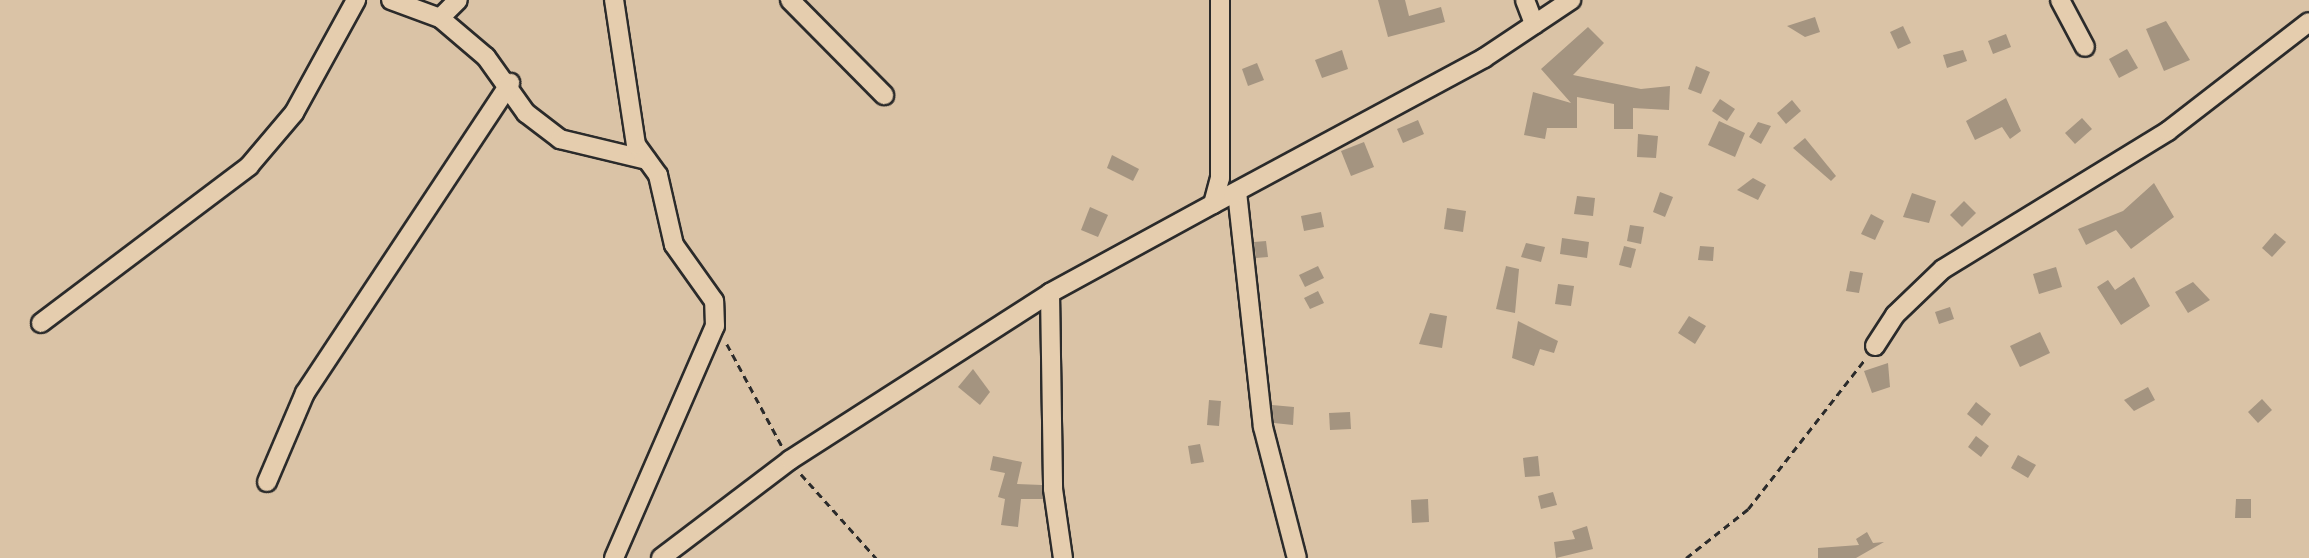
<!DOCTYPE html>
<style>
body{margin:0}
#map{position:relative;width:2309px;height:558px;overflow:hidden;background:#dac3a6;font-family:"Balsamiq Sans",sans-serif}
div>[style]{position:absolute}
.building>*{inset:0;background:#a49480}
.path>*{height:2.5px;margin-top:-1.25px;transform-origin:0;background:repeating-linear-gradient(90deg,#2b2b2b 0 7px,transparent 0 12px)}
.roads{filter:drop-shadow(2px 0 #2b2b2b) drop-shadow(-2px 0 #2b2b2b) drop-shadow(0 2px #2b2b2b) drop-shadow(0 -2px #2b2b2b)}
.minor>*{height:18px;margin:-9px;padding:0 9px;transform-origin:9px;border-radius:9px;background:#e5cdae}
span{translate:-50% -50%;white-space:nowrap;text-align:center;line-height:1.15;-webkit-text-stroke:5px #e5cdae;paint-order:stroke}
</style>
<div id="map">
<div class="building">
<i style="clip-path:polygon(1378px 0,1405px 0,1409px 16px,1441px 7px,1445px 22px,1388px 37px)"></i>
<i style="clip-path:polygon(1815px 17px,1820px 32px,1805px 37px,1787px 26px)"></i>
<i style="clip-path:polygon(2166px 21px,2190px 60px,2164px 71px,2146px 29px)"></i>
<i style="clip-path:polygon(1903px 26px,1911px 43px,1898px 49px,1890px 32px)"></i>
<i style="clip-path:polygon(1588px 27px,1604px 43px,1573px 75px,1641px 89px,1670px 86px,1669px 110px,1633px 108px,1633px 129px,1614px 129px,1614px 104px,1577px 97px,1577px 128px,1547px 128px,1545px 139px,1524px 135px,1533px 92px,1571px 103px,1541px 69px)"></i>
<i style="clip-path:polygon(2006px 34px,2011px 47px,1993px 54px,1988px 41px)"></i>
<i style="clip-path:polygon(2127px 49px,2138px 68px,2119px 78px,2109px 59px)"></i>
<i style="clip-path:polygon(1342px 50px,1348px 69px,1322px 78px,1315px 60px)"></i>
<i style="clip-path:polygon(1963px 50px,1967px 61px,1947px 68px,1943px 55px)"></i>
<i style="clip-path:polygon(1257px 63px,1264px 80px,1248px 86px,1242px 69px)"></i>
<i style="clip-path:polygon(1696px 66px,1710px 72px,1701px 94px,1688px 89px)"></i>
<i style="clip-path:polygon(2006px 98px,2021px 131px,2010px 139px,2002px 127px,1975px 140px,1966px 121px)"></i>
<i style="clip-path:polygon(1720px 99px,1735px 109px,1727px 121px,1712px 111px)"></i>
<i style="clip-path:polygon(1792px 100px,1801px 111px,1786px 124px,1777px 113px)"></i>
<i style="clip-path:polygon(2082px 118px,2092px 129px,2075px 144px,2065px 133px)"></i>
<i style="clip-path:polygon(1418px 120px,1424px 134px,1403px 143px,1397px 129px)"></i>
<i style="clip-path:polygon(1719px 121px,1745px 133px,1735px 157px,1708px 145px)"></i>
<i style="clip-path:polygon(1758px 122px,1771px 126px,1761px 144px,1749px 137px)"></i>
<i style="clip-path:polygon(1638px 134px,1658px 136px,1656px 158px,1637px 157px)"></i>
<i style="clip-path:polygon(1805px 138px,1836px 176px,1831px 181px,1793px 148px)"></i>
<i style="clip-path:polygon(1364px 142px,1374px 167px,1351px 176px,1341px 151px)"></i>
<i style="clip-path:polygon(1112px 155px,1139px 169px,1133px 181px,1107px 168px)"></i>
<i style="clip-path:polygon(1753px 178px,1766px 185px,1758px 200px,1737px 190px)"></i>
<i style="clip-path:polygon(2154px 183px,2174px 217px,2131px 249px,2116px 230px,2086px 245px,2078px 229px,2123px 211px)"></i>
<i style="clip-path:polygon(1660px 192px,1673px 197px,1665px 217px,1653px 212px)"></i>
<i style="clip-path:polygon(1912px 193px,1936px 201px,1929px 223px,1903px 217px)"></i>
<i style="clip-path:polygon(1577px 196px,1595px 198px,1593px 216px,1574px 214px)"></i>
<i style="clip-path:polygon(1964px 201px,1976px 213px,1962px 227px,1950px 215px)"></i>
<i style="clip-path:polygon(1090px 207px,1108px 215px,1098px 237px,1081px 230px)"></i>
<i style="clip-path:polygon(1447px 208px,1466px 211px,1463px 232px,1444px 229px)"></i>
<i style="clip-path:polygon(1321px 212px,1324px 227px,1304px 231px,1301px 216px)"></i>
<i style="clip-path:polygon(1871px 214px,1884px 221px,1875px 240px,1861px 234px)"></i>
<i style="clip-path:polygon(1630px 225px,1644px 227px,1641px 244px,1627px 241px)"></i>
<i style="clip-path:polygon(2275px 233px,2286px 242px,2272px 257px,2262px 248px)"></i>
<i style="clip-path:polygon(1562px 238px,1589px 242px,1587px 258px,1560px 254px)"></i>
<i style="clip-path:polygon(1266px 241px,1268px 257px,1256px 258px,1254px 242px)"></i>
<i style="clip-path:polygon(1526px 243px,1545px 247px,1541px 262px,1521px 257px)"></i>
<i style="clip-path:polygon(1624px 246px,1636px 249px,1631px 268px,1619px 265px)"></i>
<i style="clip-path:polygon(1700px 246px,1714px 247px,1713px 261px,1698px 260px)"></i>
<i style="clip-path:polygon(1318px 266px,1324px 278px,1305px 287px,1299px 275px)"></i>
<i style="clip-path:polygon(1506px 266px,1519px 269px,1515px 313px,1496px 309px)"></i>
<i style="clip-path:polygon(2056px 267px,2062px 287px,2039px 294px,2033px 274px)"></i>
<i style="clip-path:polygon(1850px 271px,1863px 273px,1859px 293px,1846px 291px)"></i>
<i style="clip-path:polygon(2134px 277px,2150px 306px,2121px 325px,2097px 287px,2108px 280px,2115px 290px)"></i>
<i style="clip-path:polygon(2193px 282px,2210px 300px,2188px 313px,2175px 292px)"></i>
<i style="clip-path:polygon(1558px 284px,1574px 286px,1571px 306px,1555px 304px)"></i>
<i style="clip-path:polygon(1318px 291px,1324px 303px,1310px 309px,1304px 298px)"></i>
<i style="clip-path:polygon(1950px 307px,1954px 319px,1939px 324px,1935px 312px)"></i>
<i style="clip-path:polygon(1430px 313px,1447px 316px,1442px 348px,1419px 344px)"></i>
<i style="clip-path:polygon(1689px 316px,1706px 326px,1695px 344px,1678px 333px)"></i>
<i style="clip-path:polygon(1518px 321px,1558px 341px,1554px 353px,1540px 349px,1534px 366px,1512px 358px)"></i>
<i style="clip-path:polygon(2040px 332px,2050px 353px,2020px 367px,2010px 346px)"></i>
<i style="clip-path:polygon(1888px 363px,1890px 387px,1872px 393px,1864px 371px)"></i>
<i style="clip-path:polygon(973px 369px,990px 392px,980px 405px,958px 387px)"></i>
<i style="clip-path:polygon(2148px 387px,2155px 400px,2134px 411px,2124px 400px)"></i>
<i style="clip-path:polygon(2262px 399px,2272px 410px,2258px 423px,2248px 412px)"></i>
<i style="clip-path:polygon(1209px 400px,1221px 401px,1219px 426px,1207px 425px)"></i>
<i style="clip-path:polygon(1976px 402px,1991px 414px,1982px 426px,1967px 414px)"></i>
<i style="clip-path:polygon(1272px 405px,1294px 407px,1293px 425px,1274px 423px)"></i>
<i style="clip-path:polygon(1350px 412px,1351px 429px,1330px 430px,1329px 413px)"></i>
<i style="clip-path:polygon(1976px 436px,1989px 446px,1981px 457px,1968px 447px)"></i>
<i style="clip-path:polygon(1200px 444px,1204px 462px,1191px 464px,1188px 446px)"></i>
<i style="clip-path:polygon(2018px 455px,2036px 465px,2028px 478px,2011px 468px)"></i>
<i style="clip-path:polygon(993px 456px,1022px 462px,1017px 484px,1042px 485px,1043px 499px,1021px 499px,1018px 527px,1001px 525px,1005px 499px,998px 497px,1005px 473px,990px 470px)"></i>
<i style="clip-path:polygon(1538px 456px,1540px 476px,1525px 477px,1523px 458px)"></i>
<i style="clip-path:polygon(1553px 492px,1557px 505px,1541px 509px,1538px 496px)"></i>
<i style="clip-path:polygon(1428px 499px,1429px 522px,1412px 523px,1411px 500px)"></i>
<i style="clip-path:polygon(2236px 499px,2251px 499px,2251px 518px,2235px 518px)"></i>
<i style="clip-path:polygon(1587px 526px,1593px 549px,1556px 558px,1554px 542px,1575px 539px,1572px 531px)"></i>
<i style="clip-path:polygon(1867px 532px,1873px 543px,1884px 542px,1856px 558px,1818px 558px,1818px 548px,1859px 545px,1856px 539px)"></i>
</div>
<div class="path">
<i style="left:727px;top:344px;width:116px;rotate:61.7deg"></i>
<i style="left:801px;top:474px;width:113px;rotate:48.2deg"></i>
<i style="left:1686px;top:558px;width:79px;rotate:-38.3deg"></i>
<i style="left:1748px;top:509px;width:190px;rotate:-52deg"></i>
</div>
<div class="roads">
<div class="minor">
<i style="left:391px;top:0;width:52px;rotate:20.2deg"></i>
<i style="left:440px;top:18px;width:25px;rotate:-45deg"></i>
<i style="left:790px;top:0;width:134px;rotate:45.3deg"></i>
<i style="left:1525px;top:0;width:26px;rotate:69deg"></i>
<i style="left:2060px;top:0;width:53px;rotate:62deg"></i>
<i style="left:440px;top:18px;width:60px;rotate:40.3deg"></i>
<i style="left:486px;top:57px;width:69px;rotate:54.5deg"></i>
<i style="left:526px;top:113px;width:43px;rotate:37.4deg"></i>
<i style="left:560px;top:139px;width:89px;rotate:13.6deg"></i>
<i style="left:1237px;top:192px;width:236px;rotate:83.7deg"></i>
<i style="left:1263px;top:427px;width:135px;rotate:75.5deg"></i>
<i style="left:1213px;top:204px;width:308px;rotate:-28.3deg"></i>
<i style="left:1484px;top:58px;width:105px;rotate:-33.7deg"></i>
<i style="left:1050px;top:293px;width:196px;rotate:89.1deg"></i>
<i style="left:1053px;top:489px;width:70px;rotate:81.8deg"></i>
<i style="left:41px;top:323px;width:261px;rotate:-37deg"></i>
<i style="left:249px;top:166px;width:70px;rotate:-49.7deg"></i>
<i style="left:294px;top:113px;width:129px;rotate:-61.2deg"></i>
<i style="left:1875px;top:346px;width:37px;rotate:-57deg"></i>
<i style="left:1895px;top:315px;width:66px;rotate:-43.8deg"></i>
<i style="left:1943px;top:269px;width:264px;rotate:-31.5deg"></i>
<i style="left:2168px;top:131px;width:178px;rotate:-37.7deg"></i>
<i style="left:267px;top:482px;width:97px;rotate:-66.9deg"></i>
<i style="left:305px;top:393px;width:372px;rotate:-56.5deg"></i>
<i style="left:614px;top:558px;width:253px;rotate:-66.5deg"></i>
<i style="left:715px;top:326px;width:25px;rotate:-92deg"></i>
<i style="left:714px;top:301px;width:69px;rotate:-125.5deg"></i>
<i style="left:674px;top:245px;width:72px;rotate:-102.9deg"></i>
<i style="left:658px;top:175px;width:37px;rotate:-126deg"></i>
<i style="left:636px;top:145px;width:147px;rotate:-98.6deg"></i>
<i style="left:661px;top:558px;width:162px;rotate:-37.2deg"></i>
<i style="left:790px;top:460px;width:309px;rotate:-32.7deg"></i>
<i style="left:1050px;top:293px;width:186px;rotate:-28.6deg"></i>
<i style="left:1213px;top:204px;width:27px;rotate:-75deg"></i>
<i style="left:1220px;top:178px;width:178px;rotate:-90deg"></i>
</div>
</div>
</div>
